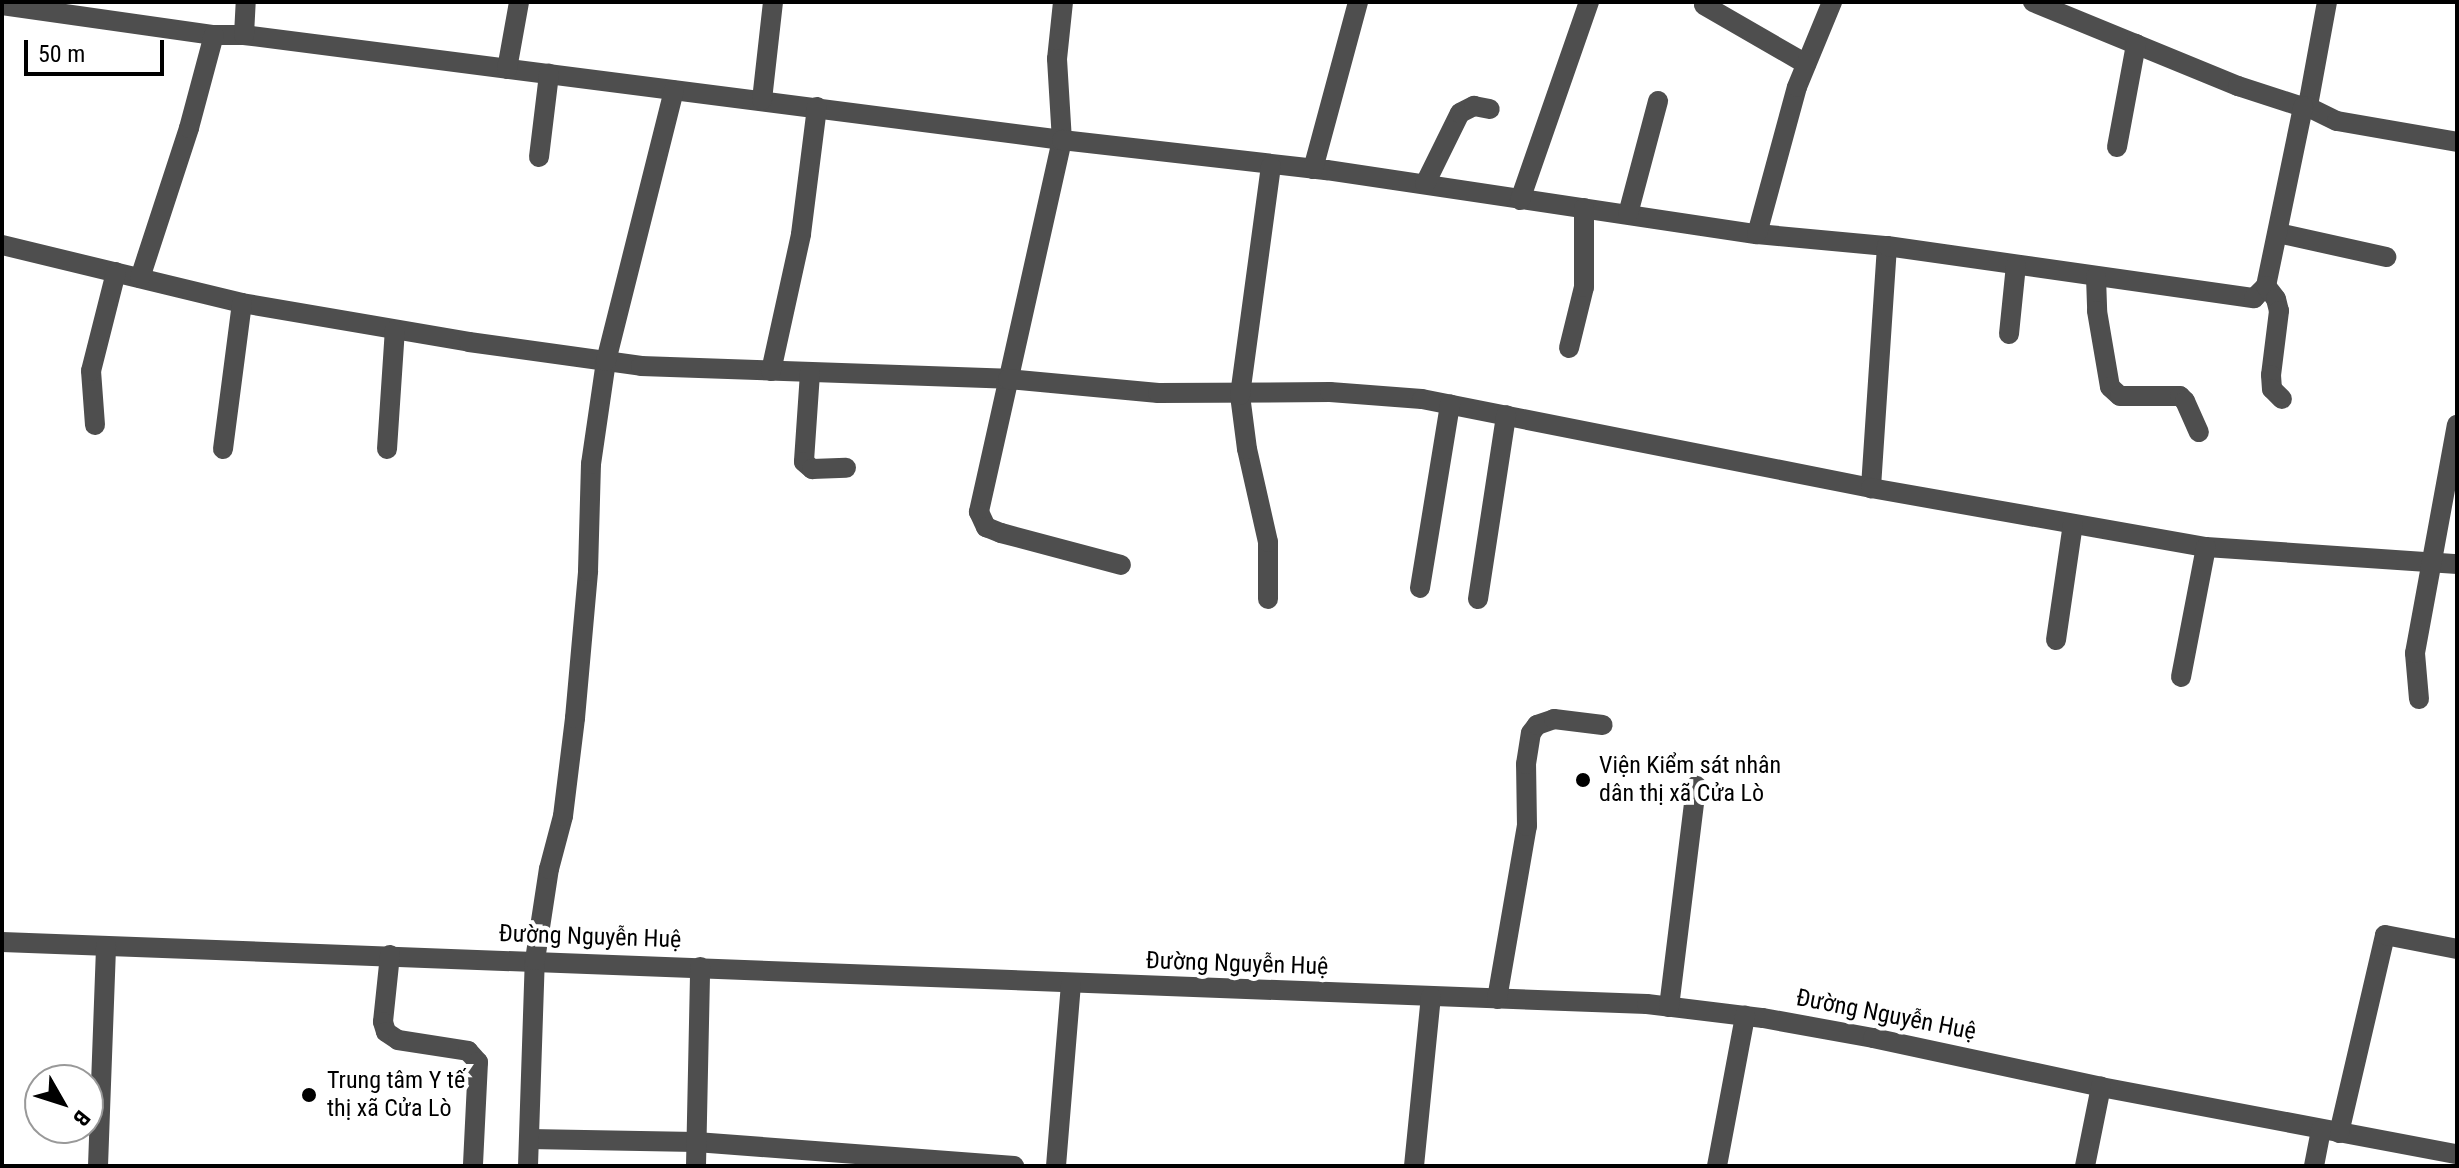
<!DOCTYPE html>
<meta charset="utf-8">
<style>
body{margin:0}
#map{position:relative;width:2459px;height:1168px;overflow:hidden;background:#fff;font-family:"Roboto Condensed",sans-serif}
div>[style]{position:absolute}
.minor>*{height:20px;margin:-10px;padding:0 10px;transform-origin:10px;border-radius:10px;background:#4e4e4e}
.dots>*{width:22px;height:22px;translate:-50% -50%;box-sizing:border-box;border:4px solid #fff;border-radius:50%}
span{translate:-50% -50%;white-space:nowrap;text-align:center;line-height:1.15;-webkit-text-stroke:8px #fff;paint-order:stroke}
.poi-label{font-size:24px;color:#000}
.left{translate:0 -50%;text-align:left}
.street-label{font-size:24px;color:#000}
.frame{position:absolute;inset:0;border:4px solid #000;pointer-events:none}
.north{position:absolute;left:24px;top:1064px;width:80px;height:80px;box-sizing:border-box;background:#fff;border:2px solid #999;border-radius:50%;rotate:129deg;font-size:22px;font-weight:700;line-height:32px;text-align:center;color:#000}
.north::after{content:'';display:block;margin:auto;width:28px;height:36px;background:#000;clip-path:polygon(50% 0,100% 100%,50% 72%,0 100%)}
.scale{position:absolute;left:24px;top:40px;width:140px;height:36px;box-sizing:border-box;border:4px solid #000;border-top:0;padding-left:10px;font-size:24px;line-height:28px;white-space:nowrap;color:#000;-webkit-text-stroke:6px #fff;paint-order:stroke}
</style>
<div id="map">
<div class="minor">
<i style="left:1063px;top:2px;width:57px;rotate:96deg"></i>
<i style="left:1057px;top:59px;width:81px;rotate:86.5deg"></i>
<i style="left:1062px;top:140px;width:381px;rotate:102.6deg"></i>
<i style="left:979px;top:512px;width:17px;rotate:65deg"></i>
<i style="left:986px;top:527px;width:16px;rotate:22deg"></i>
<i style="left:1001px;top:533px;width:124px;rotate:14.9deg"></i>
<i style="left:2033px;top:2px;width:222px;rotate:22.3deg"></i>
<i style="left:2238px;top:86px;width:68px;rotate:17.9deg"></i>
<i style="left:2303px;top:107px;width:9px;rotate:-49deg"></i>
<i style="left:2309px;top:100px;width:100px;rotate:-79.6deg"></i>
<i style="left:2px;top:5px;width:214px;rotate:8.1deg"></i>
<i style="left:214px;top:35px;width:30px"></i>
<i style="left:244px;top:35px;width:825px;rotate:7.31deg"></i>
<i style="left:1062px;top:140px;width:267px;rotate:6.5deg"></i>
<i style="left:1327px;top:170px;width:435px;rotate:8.5deg"></i>
<i style="left:1757px;top:234px;width:131px;rotate:5.3deg"></i>
<i style="left:1887px;top:246px;width:243px;rotate:93.8deg"></i>
<i style="left:1704px;top:5px;width:118px;rotate:30deg"></i>
<i style="left:244px;top:35px;width:33px;rotate:-87deg"></i>
<i style="left:507px;top:69px;width:68px;rotate:-79.8deg"></i>
<i style="left:762px;top:100px;width:99px;rotate:-83.6deg"></i>
<i style="left:2306px;top:106px;width:34px;rotate:26deg"></i>
<i style="left:2337px;top:121px;width:122px;rotate:9.9deg"></i>
<i style="left:2117px;top:147px;width:105px;rotate:-79.5deg"></i>
<i style="left:539px;top:157px;width:84px;rotate:-83.1deg"></i>
<i style="left:1313px;top:169px;width:173px;rotate:-74.9deg"></i>
<i style="left:1425px;top:184px;width:79px;rotate:-63.8deg"></i>
<i style="left:1460px;top:113px;width:16px;rotate:-27deg"></i>
<i style="left:1474px;top:106px;width:16px;rotate:11deg"></i>
<i style="left:1520px;top:200px;width:210px;rotate:-70.8deg"></i>
<i style="left:1628px;top:214px;width:117px;rotate:-75.1deg"></i>
<i style="left:2278px;top:233px;width:111px;rotate:12.5deg"></i>
<i style="left:1757px;top:234px;width:152px;rotate:-74.8deg"></i>
<i style="left:1797px;top:87px;width:92px;rotate:-67.6deg"></i>
<i style="left:2px;top:245px;width:247px;rotate:13.6deg"></i>
<i style="left:242px;top:303px;width:230px;rotate:9.7deg"></i>
<i style="left:469px;top:342px;width:174px;rotate:7.9deg"></i>
<i style="left:641px;top:366px;width:367px;rotate:2deg"></i>
<i style="left:1008px;top:379px;width:151px;rotate:5.3deg"></i>
<i style="left:1158px;top:393px;width:172px;rotate:-0.3deg"></i>
<i style="left:1330px;top:392px;width:92px;rotate:4.4deg"></i>
<i style="left:1422px;top:399px;width:458px;rotate:11.2deg"></i>
<i style="left:1871px;top:488px;width:340px;rotate:10deg"></i>
<i style="left:2206px;top:547px;width:252px;rotate:3.9deg"></i>
<i style="left:1887px;top:246px;width:371px;rotate:8.1deg"></i>
<i style="left:2254px;top:298px;width:17px;rotate:-45deg"></i>
<i style="left:2266px;top:286px;width:183px;rotate:-78.3deg"></i>
<i style="left:2096px;top:277px;width:34px;rotate:88deg"></i>
<i style="left:2097px;top:311px;width:77px;rotate:80.3deg"></i>
<i style="left:2110px;top:387px;width:13px;rotate:42deg"></i>
<i style="left:2120px;top:396px;width:60px"></i>
<i style="left:2180px;top:396px;width:7px;rotate:45deg"></i>
<i style="left:2185px;top:401px;width:34px;rotate:66deg"></i>
<i style="left:140px;top:278px;width:158px;rotate:-71.9deg"></i>
<i style="left:189px;top:128px;width:96px;rotate:-75deg"></i>
<i style="left:2266px;top:286px;width:16px;rotate:52deg"></i>
<i style="left:2276px;top:299px;width:12px;rotate:76deg"></i>
<i style="left:2279px;top:311px;width:64px;rotate:97.1deg"></i>
<i style="left:2271px;top:375px;width:14px;rotate:86deg"></i>
<i style="left:2272px;top:389px;width:14px;rotate:45deg"></i>
<i style="left:2009px;top:334px;width:69px;rotate:-84.2deg"></i>
<i style="left:1569px;top:348px;width:63px;rotate:-76.2deg"></i>
<i style="left:1584px;top:287px;width:79px;rotate:-90deg"></i>
<i style="left:771px;top:371px;width:140px;rotate:-77.6deg"></i>
<i style="left:801px;top:234px;width:128px;rotate:-82.8deg"></i>
<i style="left:810px;top:373px;width:89px;rotate:93.9deg"></i>
<i style="left:804px;top:462px;width:11px;rotate:41deg"></i>
<i style="left:812px;top:469px;width:34px;rotate:-2deg"></i>
<i style="left:95px;top:425px;width:54px;rotate:-94.2deg"></i>
<i style="left:91px;top:371px;width:102px;rotate:-75.8deg"></i>
<i style="left:223px;top:449px;width:147px;rotate:-82.6deg"></i>
<i style="left:387px;top:449px;width:119px;rotate:-86.2deg"></i>
<i style="left:1420px;top:588px;width:186px;rotate:-80.7deg"></i>
<i style="left:1268px;top:599px;width:57px;rotate:-90deg"></i>
<i style="left:1268px;top:542px;width:95px;rotate:-102.7deg"></i>
<i style="left:1247px;top:449px;width:54px;rotate:-97.4deg"></i>
<i style="left:1240px;top:395px;width:231px;rotate:-82.3deg"></i>
<i style="left:1478px;top:599px;width:186px;rotate:-81.3deg"></i>
<i style="left:2056px;top:640px;width:117px;rotate:-81.7deg"></i>
<i style="left:2181px;top:677px;width:132px;rotate:-79.1deg"></i>
<i style="left:2419px;top:699px;width:46px;rotate:-95deg"></i>
<i style="left:2415px;top:653px;width:232px;rotate:-79.6deg"></i>
<i style="left:2px;top:942px;width:1646px;rotate:2.16deg"></i>
<i style="left:1647px;top:1004px;width:117px;rotate:6.9deg"></i>
<i style="left:1763px;top:1018px;width:112px;rotate:10.3deg"></i>
<i style="left:1873px;top:1038px;width:233px;rotate:12.1deg"></i>
<i style="left:2101px;top:1087px;width:362px;rotate:10.7deg"></i>
<i style="left:390px;top:955px;width:67px;rotate:96deg"></i>
<i style="left:383px;top:1022px;width:10px;rotate:73deg"></i>
<i style="left:386px;top:1032px;width:14px;rotate:34deg"></i>
<i style="left:398px;top:1040px;width:71px;rotate:8.9deg"></i>
<i style="left:468px;top:1051px;width:15px;rotate:48deg"></i>
<i style="left:478px;top:1062px;width:104px;rotate:92.8deg"></i>
<i style="left:1497px;top:999px;width:176px;rotate:-80.2deg"></i>
<i style="left:1527px;top:826px;width:62px;rotate:-90.9deg"></i>
<i style="left:1526px;top:764px;width:31px;rotate:-81deg"></i>
<i style="left:1531px;top:733px;width:10px;rotate:-53deg"></i>
<i style="left:1537px;top:725px;width:18px;rotate:-19deg"></i>
<i style="left:1554px;top:719px;width:49px;rotate:7deg"></i>
<i style="left:1669px;top:1007px;width:223px;rotate:-83deg"></i>
<i style="left:2339px;top:1133px;width:203px;rotate:-76.9deg"></i>
<i style="left:2385px;top:935px;width:73px;rotate:11deg"></i>
<i style="left:529px;top:1139px;width:167px;rotate:1deg"></i>
<i style="left:696px;top:1142px;width:319px;rotate:4.3deg"></i>
<i style="left:98px;top:1166px;width:220px;rotate:-87.9deg"></i>
<i style="left:528px;top:1166px;width:206px;rotate:-88.1deg"></i>
<i style="left:535px;top:960px;width:92px;rotate:-81.3deg"></i>
<i style="left:549px;top:869px;width:55px;rotate:-75.2deg"></i>
<i style="left:563px;top:816px;width:99px;rotate:-83deg"></i>
<i style="left:575px;top:718px;width:148px;rotate:-84.9deg"></i>
<i style="left:588px;top:571px;width:107px;rotate:-88.4deg"></i>
<i style="left:591px;top:464px;width:104px;rotate:-81.7deg"></i>
<i style="left:606px;top:361px;width:279px;rotate:-75.9deg"></i>
<i style="left:696px;top:1166px;width:199px;rotate:-88.8deg"></i>
<i style="left:1056px;top:1166px;width:182px;rotate:-85.3deg"></i>
<i style="left:1414px;top:1166px;width:170px;rotate:-84.3deg"></i>
<i style="left:1717px;top:1166px;width:153px;rotate:-79.4deg"></i>
<i style="left:2085px;top:1166px;width:81px;rotate:-78.6deg"></i>
<i style="left:2314px;top:1166px;width:37px;rotate:-79deg"></i>
</div>
<div class="dots">
<i style="left:1583px;top:780px;background:#000"></i>
<i style="left:309px;top:1095px;background:#000"></i>
</div>
<div class="poi-label">
<span class="left" style="left:1599px;top:780px">Viện Kiểm sát nhân<br>dân thị xã Cửa Lò</span>
<span class="left" style="left:327px;top:1095px">Trung tâm Y tế<br>thị xã Cửa Lò</span>
</div>
<div class="street-label">
<span style="left:590px;top:937px;rotate:2deg">Đường Nguyễn Huệ</span>
<span style="left:1237px;top:964px;rotate:2deg">Đường Nguyễn Huệ</span>
<span style="left:1886px;top:1015px;rotate:11deg">Đường Nguyễn Huệ</span>
</div>
<div class="frame"></div>
<div class="north">B</div>
<div class="scale">50 m</div>
</div>
